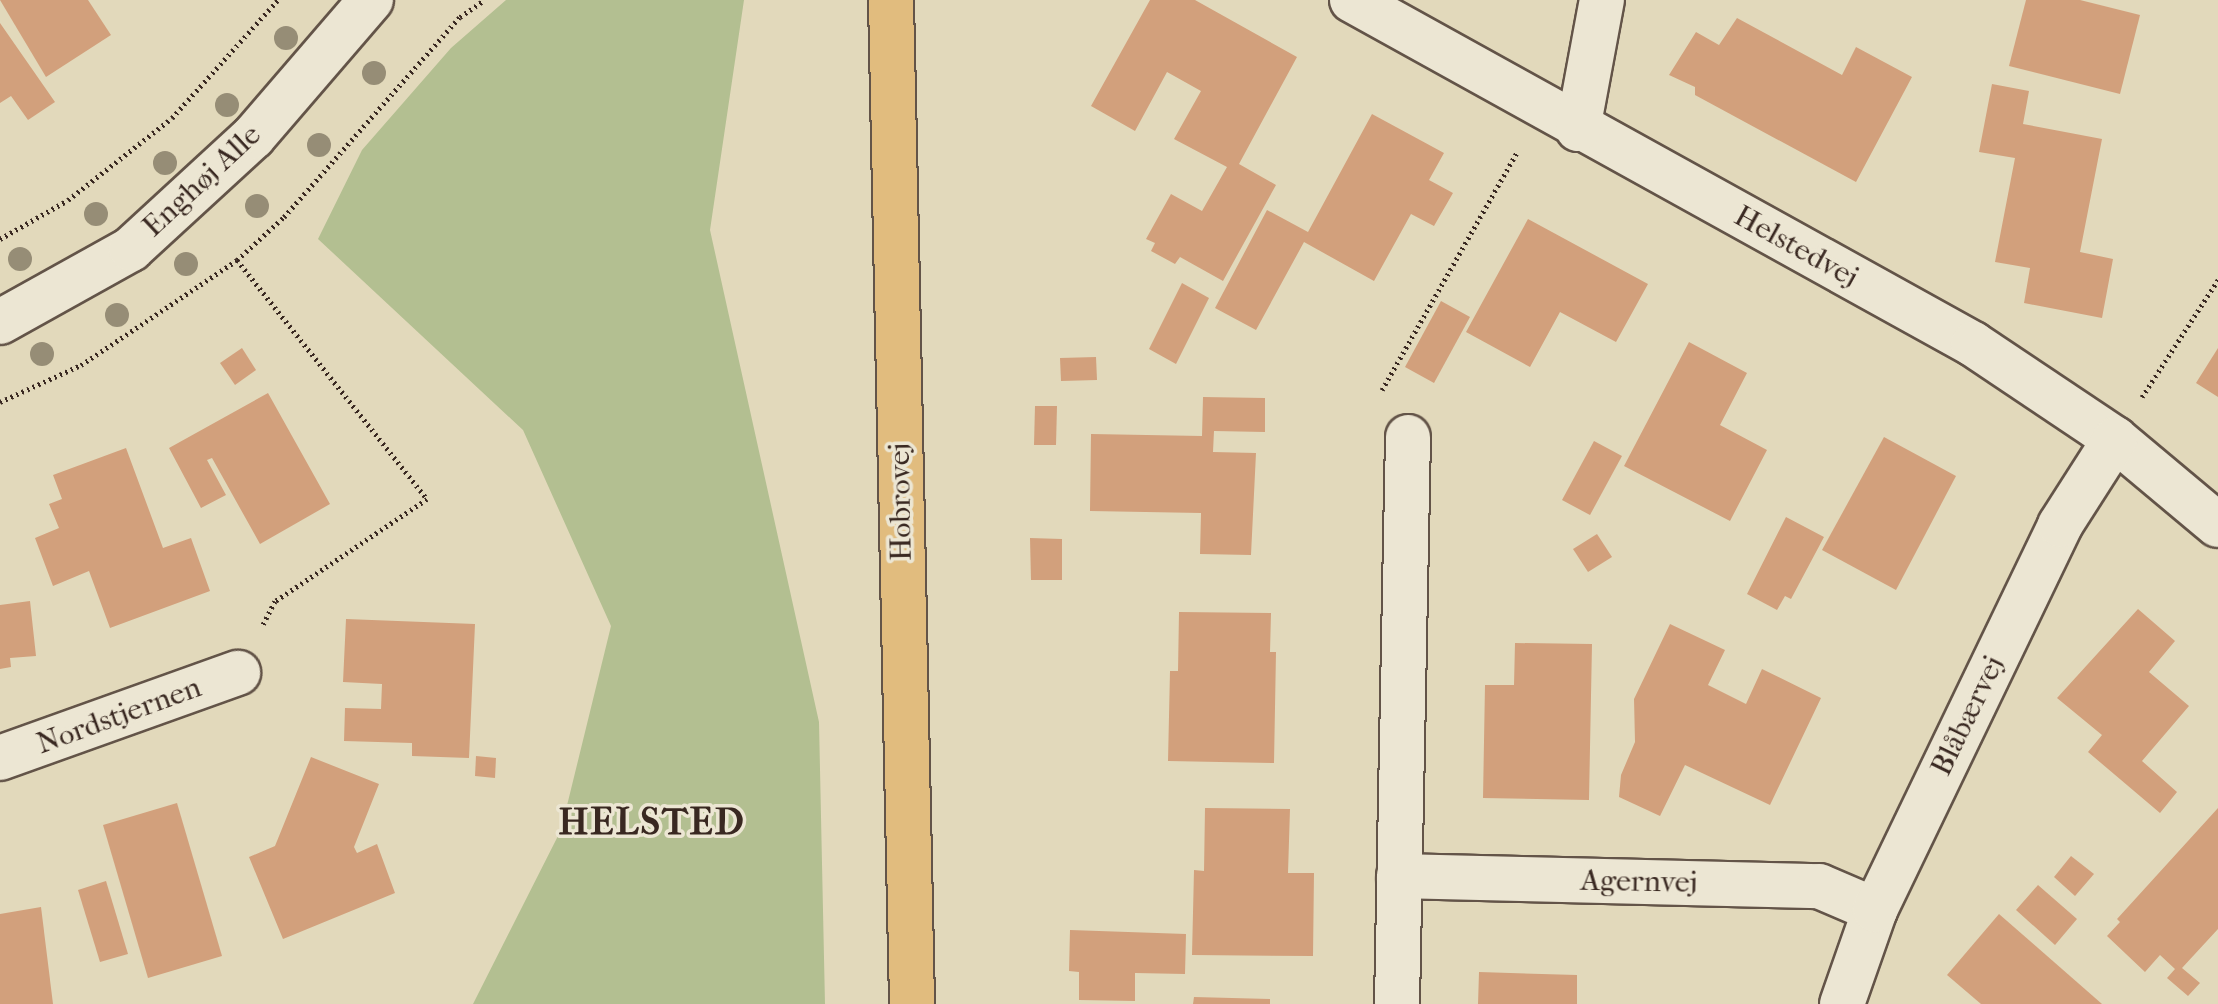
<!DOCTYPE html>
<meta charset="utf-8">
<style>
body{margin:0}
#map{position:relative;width:2218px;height:1004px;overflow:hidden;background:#e2d9bb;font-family:"IM FELL French Canon",serif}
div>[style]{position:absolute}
.green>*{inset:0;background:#b3bf91}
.building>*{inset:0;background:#d2a07c}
.path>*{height:5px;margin-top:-2.5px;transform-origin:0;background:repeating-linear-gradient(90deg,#392821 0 2px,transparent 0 6px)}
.roads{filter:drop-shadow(2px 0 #635448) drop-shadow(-2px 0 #635448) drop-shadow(0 2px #635448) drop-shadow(0 -2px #635448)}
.minor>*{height:44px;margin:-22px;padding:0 22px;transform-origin:22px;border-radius:22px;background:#ece6d3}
.major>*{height:44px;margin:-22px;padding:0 22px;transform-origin:22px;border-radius:22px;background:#e1bc7e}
.trees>*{width:24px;height:24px;margin:-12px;border-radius:50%;background:#968d76}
span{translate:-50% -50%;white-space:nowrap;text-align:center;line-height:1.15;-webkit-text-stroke:7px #ece6d3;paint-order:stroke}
.street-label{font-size:30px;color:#392821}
.district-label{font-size:38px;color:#392821;font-weight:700;letter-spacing:2px}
</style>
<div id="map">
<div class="green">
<i style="clip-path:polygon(506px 0,744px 0,710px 230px,819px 722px,825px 1004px,473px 1004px,561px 830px,611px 626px,523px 430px,318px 239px,362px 150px,451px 48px)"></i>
</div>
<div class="building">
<i style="clip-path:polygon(0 0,88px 0,111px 35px,46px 77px)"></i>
<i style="clip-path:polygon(1150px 0,1195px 0,1297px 57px,1239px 164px,1276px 185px,1223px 281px,1180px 257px,1175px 264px,1151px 251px,1155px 243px,1146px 239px,1171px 194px,1202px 211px,1227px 167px,1174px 139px,1201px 91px,1167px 72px,1135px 131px,1091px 106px)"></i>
<i style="clip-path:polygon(2026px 0,2080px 0,2140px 15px,2120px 94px,2009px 66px)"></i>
<i style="clip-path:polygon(1737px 18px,1842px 75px,1856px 47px,1912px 77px,1856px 182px,1695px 95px,1695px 87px,1669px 75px,1696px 32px,1719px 45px)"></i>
<i style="clip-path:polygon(0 23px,55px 102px,28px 120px,11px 96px,0 103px)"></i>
<i style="clip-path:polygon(1992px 84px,2029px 91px,2023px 124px,2102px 139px,2080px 252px,2113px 259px,2102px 318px,2024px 303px,2030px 268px,1995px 262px,2015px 158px,1979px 152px)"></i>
<i style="clip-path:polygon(1372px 114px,1444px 153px,1429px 180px,1453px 193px,1434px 226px,1411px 214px,1374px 281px,1304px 242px,1256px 330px,1215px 308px,1267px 210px,1308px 232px)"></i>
<i style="clip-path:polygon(1528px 219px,1648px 284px,1616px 342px,1560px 312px,1530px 367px,1466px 332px)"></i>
<i style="clip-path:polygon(1182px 283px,1209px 298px,1176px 364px,1149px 349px)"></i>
<i style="clip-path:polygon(1441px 301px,1470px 317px,1434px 383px,1405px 367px)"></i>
<i style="clip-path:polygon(1689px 342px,1747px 373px,1720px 425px,1767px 450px,1730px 521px,1624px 466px)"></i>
<i style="clip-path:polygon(242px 348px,256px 370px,235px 385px,220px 363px)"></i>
<i style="clip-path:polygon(2218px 348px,2218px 397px,2196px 383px)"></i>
<i style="clip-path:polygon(1096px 357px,1097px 380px,1061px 381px,1060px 358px)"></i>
<i style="clip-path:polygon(268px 393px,330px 504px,260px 544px,212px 458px,207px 460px,226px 495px,201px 508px,169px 448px)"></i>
<i style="clip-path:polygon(1203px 397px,1265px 398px,1265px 432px,1214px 431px,1213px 452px,1256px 453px,1251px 555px,1200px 554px,1201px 513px,1090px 511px,1091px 434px,1202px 436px)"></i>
<i style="clip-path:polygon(1035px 406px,1057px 406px,1056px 445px,1034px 445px)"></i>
<i style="clip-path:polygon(1884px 437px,1956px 476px,1896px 590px,1822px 550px)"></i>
<i style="clip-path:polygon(1594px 441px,1622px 456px,1590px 515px,1562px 500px)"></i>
<i style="clip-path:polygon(126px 448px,163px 548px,191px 538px,210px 591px,110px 628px,89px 571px,53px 586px,35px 538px,59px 528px,49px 504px,62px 499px,53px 475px)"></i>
<i style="clip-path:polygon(1786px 517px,1824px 537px,1791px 599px,1785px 596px,1777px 610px,1747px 594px)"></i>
<i style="clip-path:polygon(1597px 534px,1612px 557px,1588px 572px,1573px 549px)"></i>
<i style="clip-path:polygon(1030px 538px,1062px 539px,1062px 580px,1031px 580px)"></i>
<i style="clip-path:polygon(30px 601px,36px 656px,10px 658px,11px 667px,0 669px,0 605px)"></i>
<i style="clip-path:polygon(2138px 609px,2175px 641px,2149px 672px,2189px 706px,2142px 761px,2177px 792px,2160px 813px,2088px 752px,2102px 735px,2057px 698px)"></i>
<i style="clip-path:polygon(1179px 612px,1271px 613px,1270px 652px,1276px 652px,1274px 763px,1168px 761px,1170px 671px,1178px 671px)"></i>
<i style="clip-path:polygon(346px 619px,475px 624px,469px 758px,412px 756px,412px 743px,344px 741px,345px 708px,381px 709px,382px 684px,343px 682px)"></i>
<i style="clip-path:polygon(1670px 624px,1725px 650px,1708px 685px,1746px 704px,1762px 669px,1821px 698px,1770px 805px,1685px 765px,1660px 816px,1619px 797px,1621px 775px,1635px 742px,1634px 699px)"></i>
<i style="clip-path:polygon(1515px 643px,1592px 644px,1589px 800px,1483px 798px,1485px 685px,1514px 685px)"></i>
<i style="clip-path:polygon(476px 756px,496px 758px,495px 778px,475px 776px)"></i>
<i style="clip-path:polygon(311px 757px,379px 784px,354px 847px,357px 853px,377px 844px,395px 893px,283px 939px,249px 857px,275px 846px)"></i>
<i style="clip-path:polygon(177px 803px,222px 956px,148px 978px,103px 825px)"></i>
<i style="clip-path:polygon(1205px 808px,1290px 809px,1288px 873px,1314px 873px,1313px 956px,1192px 955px,1194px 870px,1204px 871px)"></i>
<i style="clip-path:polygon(2218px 808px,2218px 929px,2182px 968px,2200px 983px,2188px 996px,2167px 978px,2175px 969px,2160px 955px,2145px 972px,2107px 936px,2120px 922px,2117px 919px)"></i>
<i style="clip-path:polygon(2071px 856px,2094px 874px,2075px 896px,2054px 877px)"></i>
<i style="clip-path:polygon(106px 881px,128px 954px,100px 962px,78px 890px)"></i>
<i style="clip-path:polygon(2038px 885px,2077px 919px,2055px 945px,2016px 910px)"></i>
<i style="clip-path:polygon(41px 907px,53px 1004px,0 1004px,0 914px)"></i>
<i style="clip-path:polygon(1999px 914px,2102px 1004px,1981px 1004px,1947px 975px)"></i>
<i style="clip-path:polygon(1070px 930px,1186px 934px,1185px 974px,1135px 973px,1135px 1001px,1079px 1000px,1079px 972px,1069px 971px)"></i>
<i style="clip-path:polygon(1479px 972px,1577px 975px,1577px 1004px,1478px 1004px)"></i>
<i style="clip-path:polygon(1194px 997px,1270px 999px,1270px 1004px,1193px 1004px)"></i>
</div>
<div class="path">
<i style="left:0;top:239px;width:78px;rotate:-29.8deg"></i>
<i style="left:68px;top:200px;width:132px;rotate:-38.3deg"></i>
<i style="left:172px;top:118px;width:159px;rotate:-48.1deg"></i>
<i style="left:237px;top:260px;width:305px;rotate:51.5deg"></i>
<i style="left:427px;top:499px;width:183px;rotate:146.1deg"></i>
<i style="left:275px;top:601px;width:28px;rotate:117deg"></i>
<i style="left:1382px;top:390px;width:274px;rotate:-60.4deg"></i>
<i style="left:2142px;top:397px;width:140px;rotate:-57deg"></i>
<i style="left:0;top:402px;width:89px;rotate:-24.6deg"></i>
<i style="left:81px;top:365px;width:188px;rotate:-33.9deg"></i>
<i style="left:237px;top:260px;width:64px;rotate:-42.5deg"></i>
<i style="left:284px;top:217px;width:266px;rotate:-48.7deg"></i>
<i style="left:460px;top:17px;width:29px;rotate:-35deg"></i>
</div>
<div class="roads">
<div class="minor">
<i style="left:1352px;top:0;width:710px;rotate:28.98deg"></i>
<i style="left:1973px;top:344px;width:171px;rotate:33.8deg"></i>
<i style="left:2115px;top:439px;width:134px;rotate:39.9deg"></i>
<i style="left:1578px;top:129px;width:131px;rotate:-79.5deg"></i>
<i style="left:0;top:322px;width:150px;rotate:-29.1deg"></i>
<i style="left:131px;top:249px;width:166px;rotate:-42.6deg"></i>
<i style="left:253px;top:137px;width:181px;rotate:-49.3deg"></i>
<i style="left:0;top:758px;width:253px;rotate:-19.7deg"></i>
<i style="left:1399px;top:876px;width:420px;rotate:1.4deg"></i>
<i style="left:1819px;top:886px;width:61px;rotate:23.2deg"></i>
<i style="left:1397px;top:1004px;width:567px;rotate:-88.89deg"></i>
<i style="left:1842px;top:1004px;width:100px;rotate:-70.7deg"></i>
<i style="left:1875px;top:910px;width:427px;rotate:-64.3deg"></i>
<i style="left:2060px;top:525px;width:102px;rotate:-57.4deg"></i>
</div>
<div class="major">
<i style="left:891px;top:0;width:1004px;rotate:88.8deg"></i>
</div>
</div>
<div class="trees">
<i style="left:286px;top:38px"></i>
<i style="left:374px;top:73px"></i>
<i style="left:227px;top:105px"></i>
<i style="left:319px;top:145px"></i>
<i style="left:165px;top:163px"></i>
<i style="left:257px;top:206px"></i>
<i style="left:96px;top:214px"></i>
<i style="left:20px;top:259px"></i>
<i style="left:186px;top:264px"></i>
<i style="left:117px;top:315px"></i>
<i style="left:42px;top:354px"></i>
</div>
<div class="street-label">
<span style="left:202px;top:181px;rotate:-43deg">Enghøj Alle</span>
<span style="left:1796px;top:247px;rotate:29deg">Helstedvej</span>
<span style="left:901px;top:502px;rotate:-91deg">Hobrovej</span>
<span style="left:119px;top:716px;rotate:-20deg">Nordstjernen</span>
<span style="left:1968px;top:716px;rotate:-64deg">Blåbærvej</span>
<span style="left:1639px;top:882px;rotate:1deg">Agernvej</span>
</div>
<div class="district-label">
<span style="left:652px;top:822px">HELSTED</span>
</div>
</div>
